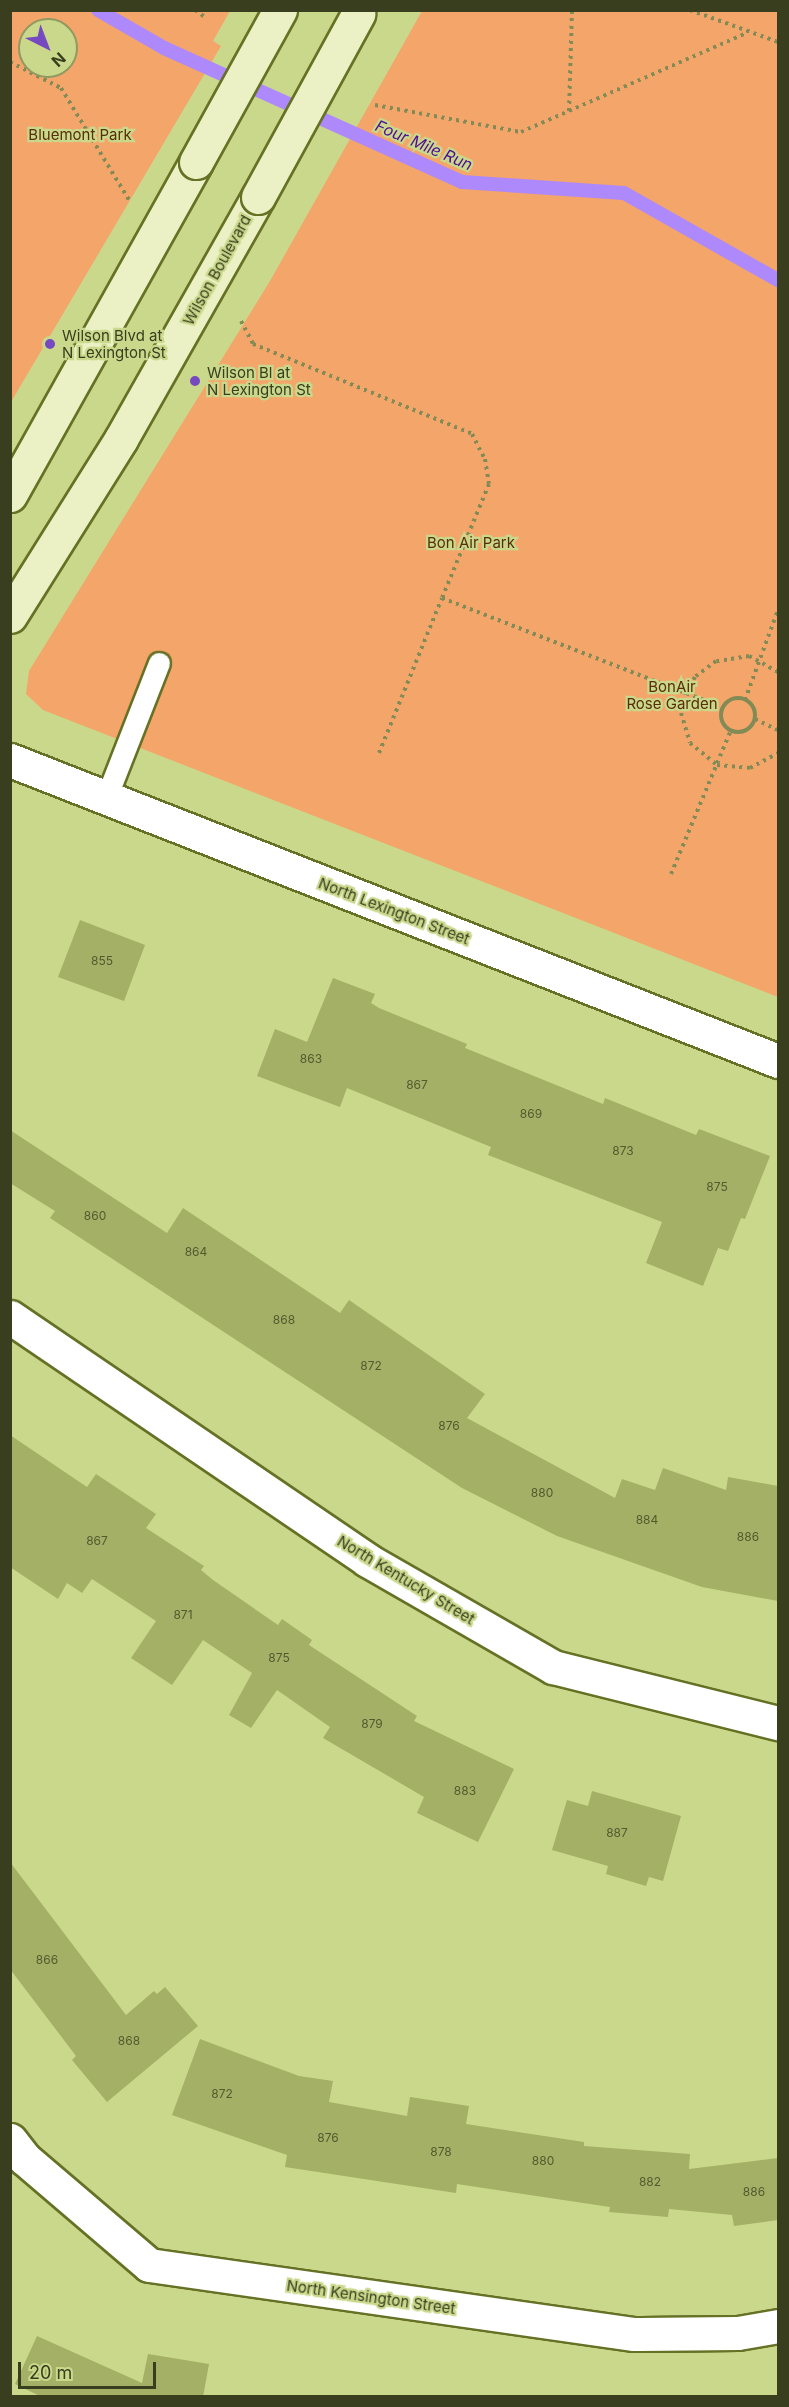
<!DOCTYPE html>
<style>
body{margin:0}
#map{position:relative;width:789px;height:2407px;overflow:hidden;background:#cad88c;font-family:Inter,sans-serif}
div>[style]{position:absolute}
.green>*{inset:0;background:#f4a569}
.stream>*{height:14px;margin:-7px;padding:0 7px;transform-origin:7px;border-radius:7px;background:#ae89fb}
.building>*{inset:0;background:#a3b065}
.path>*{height:4px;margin-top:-2px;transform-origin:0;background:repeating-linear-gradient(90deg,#828b56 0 3px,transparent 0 7.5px)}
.path>.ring{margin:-2px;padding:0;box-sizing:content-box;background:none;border:4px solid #828b56;border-radius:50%}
.roads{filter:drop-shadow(2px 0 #667125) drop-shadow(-2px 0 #667125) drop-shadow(0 2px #667125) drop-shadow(0 -2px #667125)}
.service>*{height:21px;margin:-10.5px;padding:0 10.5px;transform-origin:10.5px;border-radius:10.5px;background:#fff}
.minor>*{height:33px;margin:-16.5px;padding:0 16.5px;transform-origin:16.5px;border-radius:16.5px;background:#fff}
.secondary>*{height:33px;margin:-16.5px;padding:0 16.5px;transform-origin:16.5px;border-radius:16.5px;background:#ebf1c4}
.bridges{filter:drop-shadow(2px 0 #667125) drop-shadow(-2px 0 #667125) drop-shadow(0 2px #667125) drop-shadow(0 -2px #667125)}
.secondary-bridge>*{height:33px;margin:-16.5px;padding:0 16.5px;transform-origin:16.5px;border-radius:16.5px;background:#ebf1c4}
.dots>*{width:16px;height:16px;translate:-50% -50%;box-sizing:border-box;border:3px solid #cad88c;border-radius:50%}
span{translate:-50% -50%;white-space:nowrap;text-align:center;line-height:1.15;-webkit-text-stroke:4.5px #cad88c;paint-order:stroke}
.number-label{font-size:12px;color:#545a30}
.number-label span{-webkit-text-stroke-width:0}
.park-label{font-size:15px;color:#582e08}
.street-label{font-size:15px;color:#393e1f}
.poi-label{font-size:15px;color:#393e1f}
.left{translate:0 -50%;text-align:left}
.water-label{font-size:16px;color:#500c97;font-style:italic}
.frame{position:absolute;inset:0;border:12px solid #393e1f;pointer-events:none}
.north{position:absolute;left:18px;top:18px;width:60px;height:60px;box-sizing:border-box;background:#cad88c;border:2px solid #909a60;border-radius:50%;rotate:138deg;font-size:16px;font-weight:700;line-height:24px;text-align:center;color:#393e1f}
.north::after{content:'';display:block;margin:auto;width:21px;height:27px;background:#7649c1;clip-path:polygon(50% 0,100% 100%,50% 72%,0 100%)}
.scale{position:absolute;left:18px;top:2362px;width:138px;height:27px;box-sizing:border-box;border:3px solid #393e1f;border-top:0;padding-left:8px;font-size:18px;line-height:21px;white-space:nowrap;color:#393e1f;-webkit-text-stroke:4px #cad88c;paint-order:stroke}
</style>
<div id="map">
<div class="green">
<i style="clip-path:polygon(evenodd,11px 10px,230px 11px,213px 41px,221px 46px,11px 402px,11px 10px,30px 30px,66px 30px,66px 66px,30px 66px,30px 30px)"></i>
<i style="clip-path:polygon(422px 11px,778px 11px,778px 997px,43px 710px,26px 694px,29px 671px,270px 281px)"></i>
</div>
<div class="stream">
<i style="left:98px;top:10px;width:76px;rotate:29.9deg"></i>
<i style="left:164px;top:48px;width:327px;rotate:24.2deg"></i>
<i style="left:462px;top:182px;width:162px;rotate:3.9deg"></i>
<i style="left:624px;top:193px;width:177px;rotate:29.5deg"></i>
</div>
<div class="building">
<i style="clip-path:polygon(80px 920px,145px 945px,124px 1001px,58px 977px)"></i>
<i style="clip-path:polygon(333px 978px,375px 994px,371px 1003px,379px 1008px,467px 1044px,465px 1048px,603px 1104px,605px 1098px,696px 1135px,699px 1129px,770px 1156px,745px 1219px,741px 1218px,728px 1251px,718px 1248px,703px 1286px,646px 1263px,662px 1222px,488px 1155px,491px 1147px,347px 1088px,340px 1107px,257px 1076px,275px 1029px,307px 1042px)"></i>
<i style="clip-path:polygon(10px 1130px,167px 1233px,183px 1208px,340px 1313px,349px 1300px,485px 1394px,467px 1418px,615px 1498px,622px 1479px,655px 1490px,663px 1468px,726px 1490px,728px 1477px,778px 1486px,778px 1601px,702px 1587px,557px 1536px,462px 1488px,50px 1218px,55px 1211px,10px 1183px)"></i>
<i style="clip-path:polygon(10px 1435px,87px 1487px,96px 1474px,156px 1514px,146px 1528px,204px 1566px,201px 1570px,213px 1580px,278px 1625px,282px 1619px,312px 1640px,309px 1645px,417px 1716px,414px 1721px,514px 1769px,478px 1842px,417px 1813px,424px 1797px,323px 1738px,330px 1727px,277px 1690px,251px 1728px,229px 1715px,252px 1673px,203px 1640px,172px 1685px,131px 1658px,156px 1621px,92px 1579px,82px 1593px,67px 1583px,58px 1599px,10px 1567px)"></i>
<i style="clip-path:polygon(592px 1791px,681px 1816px,663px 1881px,649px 1877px,646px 1886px,606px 1874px,608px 1866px,552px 1850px,567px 1800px,588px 1806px)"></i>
<i style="clip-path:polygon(10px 1862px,126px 2015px,154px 1991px,157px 1994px,165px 1987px,198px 2026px,107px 2102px,72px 2060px,76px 2056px,10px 1969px)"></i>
<i style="clip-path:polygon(200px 2039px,299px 2076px,333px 2081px,329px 2102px,407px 2116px,410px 2097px,469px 2106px,466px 2124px,584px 2142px,584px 2146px,690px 2154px,689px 2169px,778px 2158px,778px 2220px,734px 2226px,732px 2215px,669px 2209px,668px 2217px,609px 2212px,610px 2207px,457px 2184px,456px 2193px,285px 2167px,287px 2155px,172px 2115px)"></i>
<i style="clip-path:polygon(37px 2336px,142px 2383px,148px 2354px,209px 2364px,203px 2397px,42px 2397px,15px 2384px)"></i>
</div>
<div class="path">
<i style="left:195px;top:10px;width:14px;rotate:36deg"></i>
<i style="left:690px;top:10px;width:94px;rotate:20deg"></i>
<i style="left:10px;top:62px;width:57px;rotate:27deg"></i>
<i style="left:61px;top:88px;width:131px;rotate:58.7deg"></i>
<i style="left:375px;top:105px;width:148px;rotate:10.5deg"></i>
<i style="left:521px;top:132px;width:247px;rotate:-23.7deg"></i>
<i style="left:569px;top:111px;width:101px;rotate:-88.3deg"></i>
<i style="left:241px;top:321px;width:26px;rotate:62deg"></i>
<i style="left:253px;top:344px;width:237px;rotate:22.3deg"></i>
<i style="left:472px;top:434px;width:28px;rotate:63deg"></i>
<i style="left:485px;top:459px;width:25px;rotate:81deg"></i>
<i style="left:489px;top:484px;width:123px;rotate:112.4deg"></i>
<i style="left:778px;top:672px;width:33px;rotate:-151deg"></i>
<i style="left:749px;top:656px;width:33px;rotate:171deg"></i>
<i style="left:716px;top:661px;width:26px;rotate:143deg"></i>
<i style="left:695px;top:677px;width:17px;rotate:121deg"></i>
<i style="left:686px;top:692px;width:22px;rotate:103deg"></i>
<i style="left:681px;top:713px;width:31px;rotate:73deg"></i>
<i style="left:690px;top:743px;width:35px;rotate:39deg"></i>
<i style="left:717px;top:765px;width:33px;rotate:5deg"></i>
<i style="left:750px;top:768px;width:32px;rotate:-28deg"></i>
<i class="ring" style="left:721px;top:698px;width:30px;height:30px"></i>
<i style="left:745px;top:700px;width:96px;rotate:-69.9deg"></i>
<i style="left:755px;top:719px;width:25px;rotate:26deg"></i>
<i style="left:379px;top:753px;width:167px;rotate:-67.9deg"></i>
<i style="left:442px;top:598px;width:300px;rotate:21.3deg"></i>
<i style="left:671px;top:874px;width:156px;rotate:-67.4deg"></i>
</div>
<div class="roads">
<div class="service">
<i style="left:106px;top:798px;width:145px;rotate:-68.6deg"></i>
</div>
<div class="minor">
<i style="left:10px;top:760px;width:825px;rotate:21.4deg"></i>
<i style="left:10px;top:1317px;width:432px;rotate:34.2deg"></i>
<i style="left:367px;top:1560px;width:215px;rotate:29.9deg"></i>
<i style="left:553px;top:1667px;width:232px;rotate:14deg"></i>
<i style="left:10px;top:2140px;width:24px;rotate:52deg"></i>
<i style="left:25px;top:2159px;width:163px;rotate:40.5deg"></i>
<i style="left:149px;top:2265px;width:490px;rotate:8.1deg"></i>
<i style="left:634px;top:2334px;width:104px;rotate:-0.6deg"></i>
<i style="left:738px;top:2333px;width:41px;rotate:-9.9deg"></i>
</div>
<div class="secondary">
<i style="left:10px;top:495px;width:381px;rotate:-60.8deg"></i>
<i style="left:10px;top:616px;width:209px;rotate:-57.9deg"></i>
<i style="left:121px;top:439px;width:278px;rotate:-60.5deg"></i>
</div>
</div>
<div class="bridges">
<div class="secondary-bridge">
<i style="left:196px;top:162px;width:174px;rotate:-61.1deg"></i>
<i style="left:258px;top:197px;width:209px;rotate:-61.3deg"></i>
</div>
</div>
<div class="dots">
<i style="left:50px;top:344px;background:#7649c1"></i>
<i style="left:195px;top:381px;background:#7649c1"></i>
</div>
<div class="number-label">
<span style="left:102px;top:961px">855</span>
<span style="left:311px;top:1059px">863</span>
<span style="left:417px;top:1085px">867</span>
<span style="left:531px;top:1114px">869</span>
<span style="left:623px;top:1151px">873</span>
<span style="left:717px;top:1187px">875</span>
<span style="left:95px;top:1216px">860</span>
<span style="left:196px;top:1252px">864</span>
<span style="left:284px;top:1320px">868</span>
<span style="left:371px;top:1366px">872</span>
<span style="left:449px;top:1426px">876</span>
<span style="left:542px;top:1493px">880</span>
<span style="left:647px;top:1520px">884</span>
<span style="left:748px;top:1537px">886</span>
<span style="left:97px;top:1541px">867</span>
<span style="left:183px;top:1615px">871</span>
<span style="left:279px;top:1658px">875</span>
<span style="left:372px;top:1724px">879</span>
<span style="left:465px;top:1791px">883</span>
<span style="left:617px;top:1833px">887</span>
<span style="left:47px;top:1960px">866</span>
<span style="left:129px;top:2041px">868</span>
<span style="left:222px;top:2094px">872</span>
<span style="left:328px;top:2138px">876</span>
<span style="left:441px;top:2152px">878</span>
<span style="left:543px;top:2161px">880</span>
<span style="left:650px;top:2182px">882</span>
<span style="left:754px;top:2192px">886</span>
</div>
<div class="park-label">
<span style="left:80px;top:135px">Bluemont Park</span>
<span style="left:471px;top:543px">Bon Air Park</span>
<span style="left:672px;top:695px">BonAir<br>Rose Garden</span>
</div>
<div class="street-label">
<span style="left:217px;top:270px;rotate:-61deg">Wilson Boulevard</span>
<span style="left:394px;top:911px;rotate:21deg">North Lexington Street</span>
<span style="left:406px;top:1580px;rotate:31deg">North Kentucky Street</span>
<span style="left:371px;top:2297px;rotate:8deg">North Kensington Street</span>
</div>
<div class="poi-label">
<span class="left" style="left:62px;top:344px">Wilson Blvd at<br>N Lexington St</span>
<span class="left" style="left:207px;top:381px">Wilson Bl at<br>N Lexington St</span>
</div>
<div class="water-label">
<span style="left:424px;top:145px;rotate:23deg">Four Mile Run</span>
</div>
<div class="frame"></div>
<div class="north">N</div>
<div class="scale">20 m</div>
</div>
